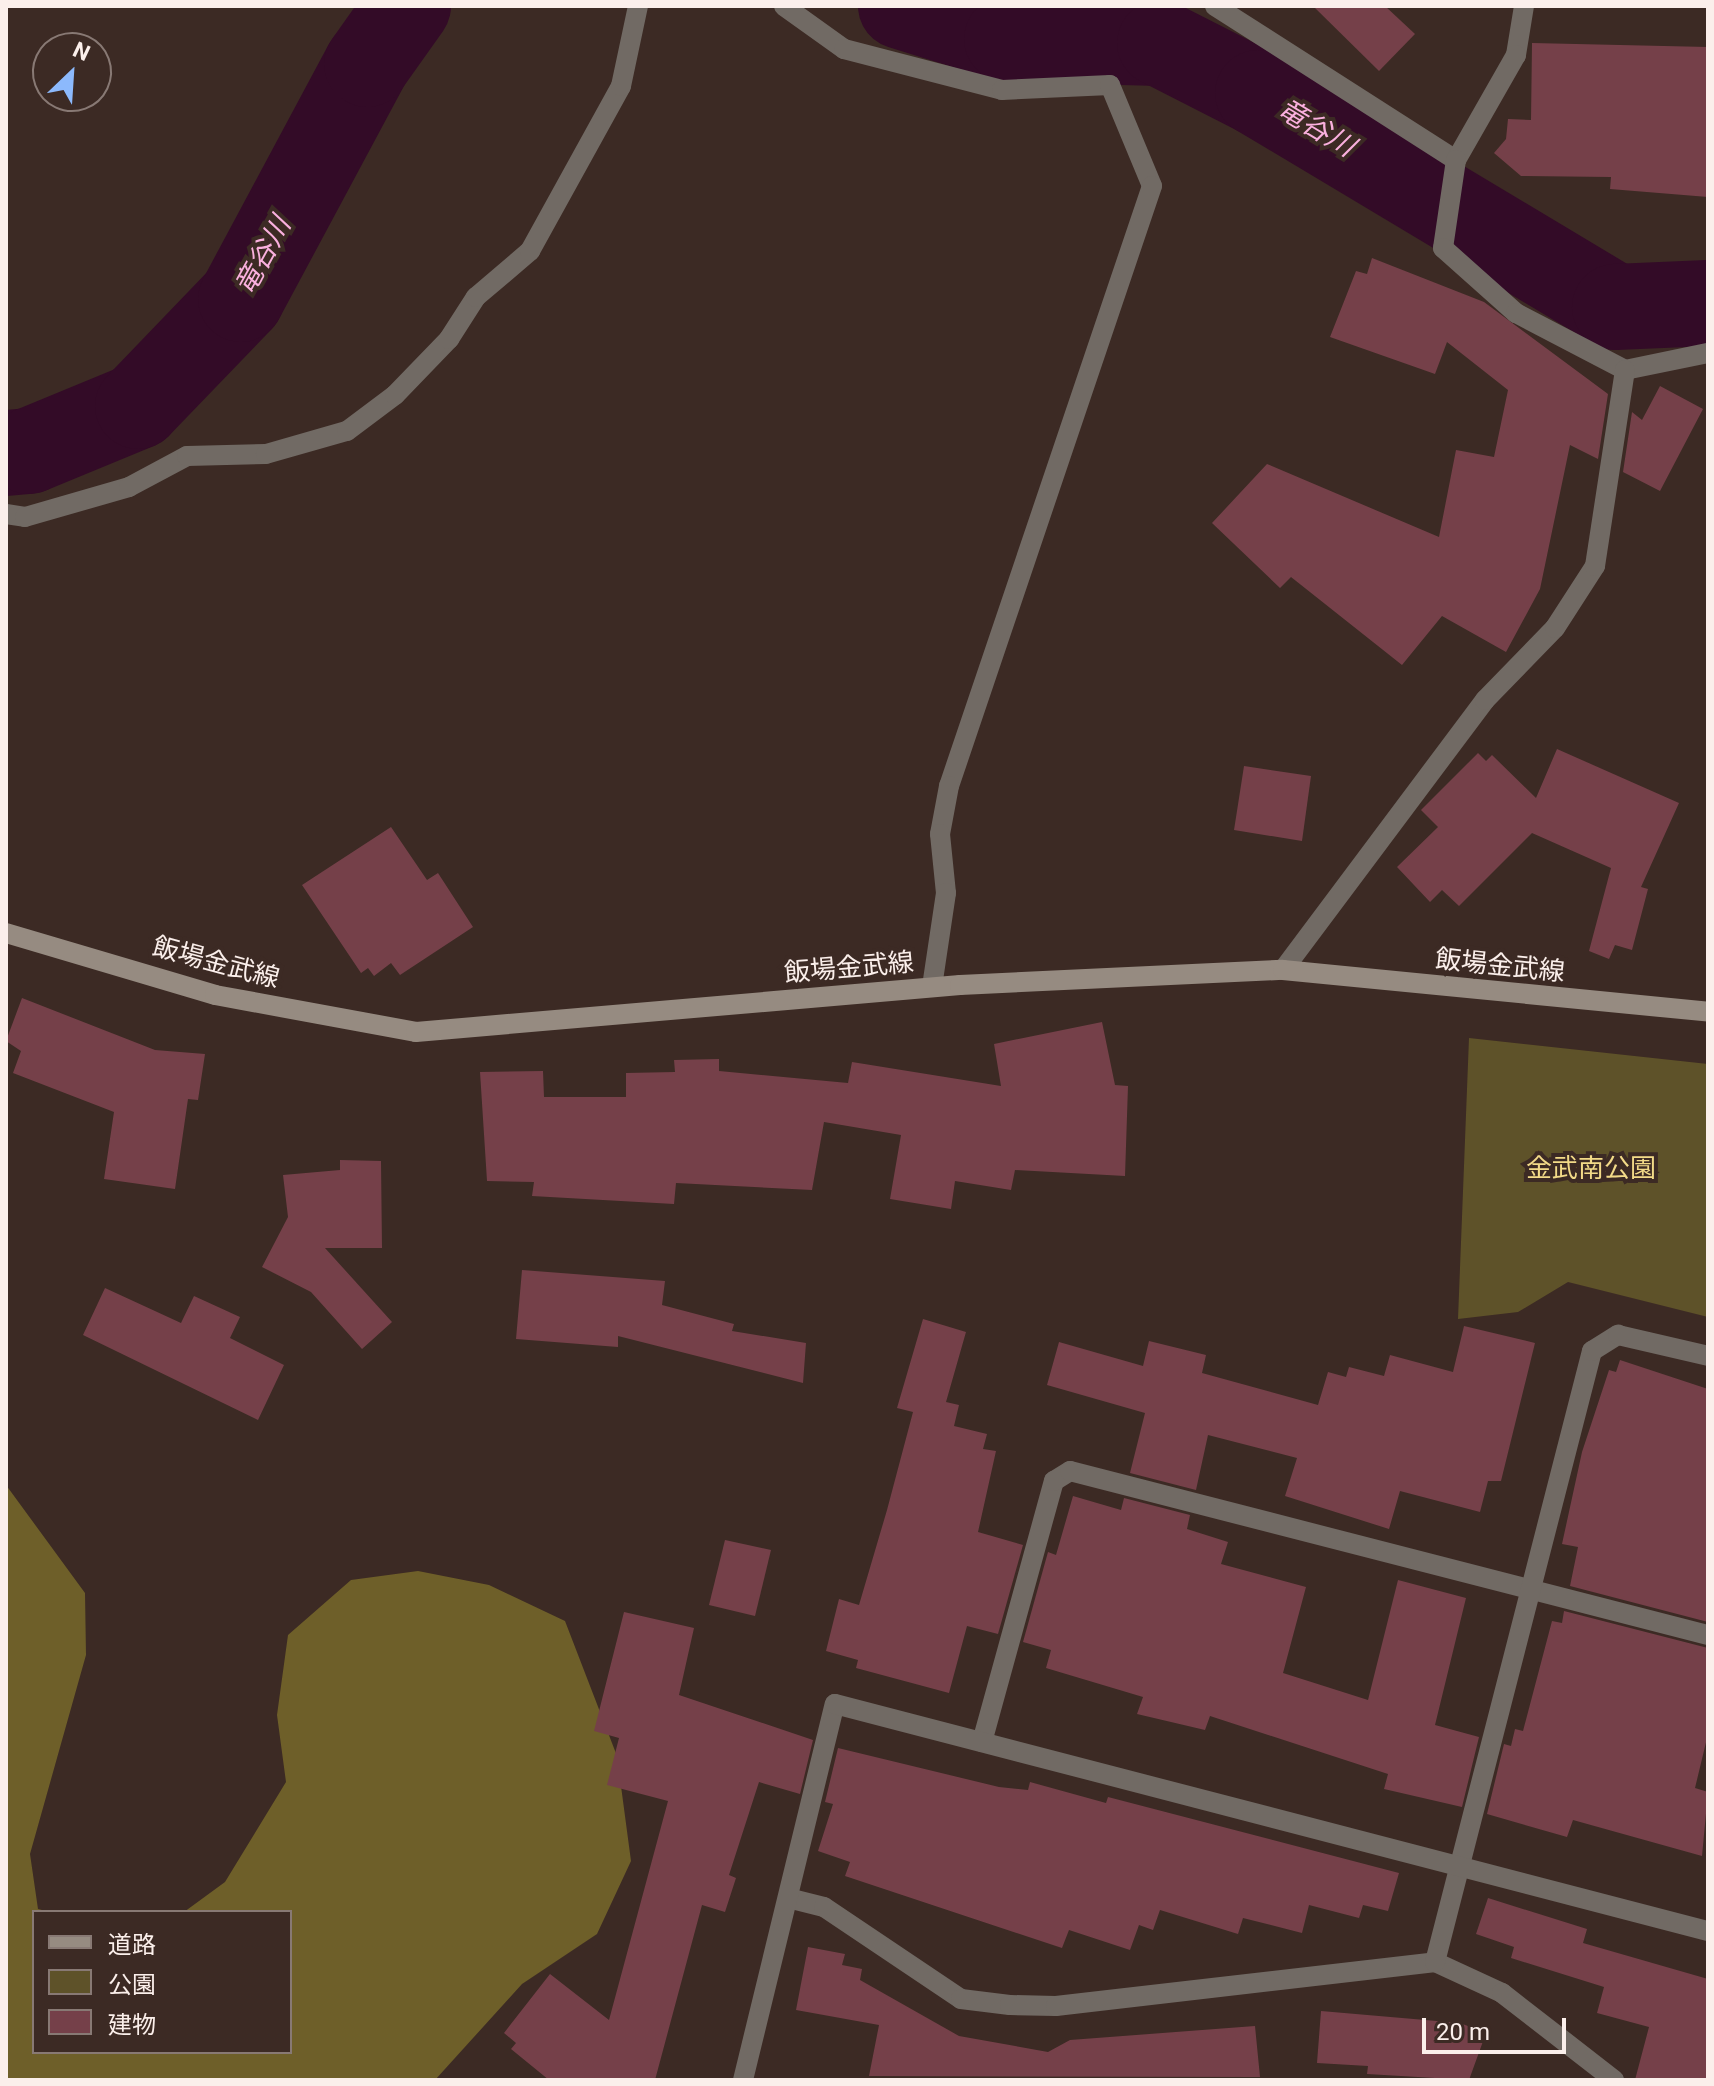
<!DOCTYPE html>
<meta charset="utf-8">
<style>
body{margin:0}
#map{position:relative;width:1714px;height:2086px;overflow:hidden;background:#3c2a24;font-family:Roboto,"Noto Sans JP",sans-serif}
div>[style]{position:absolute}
.green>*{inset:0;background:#5e5229}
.forest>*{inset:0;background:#6e5f29}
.river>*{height:86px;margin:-43px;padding:0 43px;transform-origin:43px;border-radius:43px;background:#330b27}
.building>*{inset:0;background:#754049}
.street>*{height:20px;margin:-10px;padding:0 10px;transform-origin:10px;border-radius:10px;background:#716a64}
.secondary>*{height:20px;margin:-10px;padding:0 10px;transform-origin:10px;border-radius:10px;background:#968b81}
span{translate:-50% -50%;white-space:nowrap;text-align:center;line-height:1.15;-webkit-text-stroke:8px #3c2a24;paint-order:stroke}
.street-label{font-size:26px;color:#fbefeb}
.park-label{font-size:26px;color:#f2da88}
.water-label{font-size:28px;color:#fab0de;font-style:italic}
.frame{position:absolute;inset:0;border:8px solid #fbefeb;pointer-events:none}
.legend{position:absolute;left:32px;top:1910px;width:260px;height:144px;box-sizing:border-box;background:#3c2a24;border:2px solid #887974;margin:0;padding:10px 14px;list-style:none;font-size:24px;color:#fbefeb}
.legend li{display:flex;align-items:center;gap:16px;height:40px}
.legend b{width:40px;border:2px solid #887974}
.north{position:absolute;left:32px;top:32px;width:80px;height:80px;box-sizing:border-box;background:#3c2a24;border:2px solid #887974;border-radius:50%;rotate:25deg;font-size:22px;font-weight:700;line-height:32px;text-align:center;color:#fbefeb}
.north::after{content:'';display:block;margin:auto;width:28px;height:36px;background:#8cb9fc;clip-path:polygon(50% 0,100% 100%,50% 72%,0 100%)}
.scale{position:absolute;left:1422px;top:2018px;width:144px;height:36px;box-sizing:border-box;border:4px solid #fbefeb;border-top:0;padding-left:10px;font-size:24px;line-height:28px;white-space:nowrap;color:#fbefeb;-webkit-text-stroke:6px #3c2a24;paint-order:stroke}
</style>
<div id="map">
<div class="green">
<i style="clip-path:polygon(1469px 1038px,1708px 1064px,1708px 1317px,1568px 1282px,1518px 1312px,1458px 1319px)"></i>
</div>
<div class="forest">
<i style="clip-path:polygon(6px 1485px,85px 1593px,86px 1655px,30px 1854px,38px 1909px,50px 1912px,34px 1912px,34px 2052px,290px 2052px,290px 1912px,184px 1912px,225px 1882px,286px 1782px,277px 1715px,288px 1635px,351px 1580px,418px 1571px,489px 1585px,565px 1621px,617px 1756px,631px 1861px,597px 1934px,522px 1984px,435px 2080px,6px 2080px)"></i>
</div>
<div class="river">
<i style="left:901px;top:6px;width:111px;rotate:17.3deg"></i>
<i style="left:1007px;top:39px;width:153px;rotate:1.5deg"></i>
<i style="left:1160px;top:43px;width:110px;rotate:27deg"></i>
<i style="left:1258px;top:93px;width:416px;rotate:30.9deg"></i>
<i style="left:1615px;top:307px;width:93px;rotate:-2.5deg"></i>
<i style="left:6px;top:453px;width:23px;rotate:-5deg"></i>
<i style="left:29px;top:451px;width:118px;rotate:-22.4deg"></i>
<i style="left:138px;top:406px;width:149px;rotate:-46.1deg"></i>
<i style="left:241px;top:299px;width:267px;rotate:-61.8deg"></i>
<i style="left:367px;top:64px;width:71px;rotate:-54.7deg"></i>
</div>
<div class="building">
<i style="clip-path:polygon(1313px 6px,1385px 6px,1415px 34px,1379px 71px)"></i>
<i style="clip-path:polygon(1532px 43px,1708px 47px,1708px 197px,1610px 189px,1611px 177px,1521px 176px,1494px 153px,1506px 139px,1508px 119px,1531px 120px)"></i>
<i style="clip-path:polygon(1372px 258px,1484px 302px,1608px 394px,1598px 459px,1570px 445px,1540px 589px,1506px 652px,1442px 616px,1402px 665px,1291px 577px,1280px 588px,1212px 523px,1267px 464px,1439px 537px,1456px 450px,1494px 457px,1508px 390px,1447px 342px,1435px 374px,1330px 337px,1356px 271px,1367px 274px)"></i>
<i style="clip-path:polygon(1660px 386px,1703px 409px,1660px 491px,1623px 472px,1632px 412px,1642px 420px)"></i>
<i style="clip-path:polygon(1557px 749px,1679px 803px,1641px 887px,1648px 889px,1632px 950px,1615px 945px,1609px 959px,1589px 951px,1611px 868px,1532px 833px,1459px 906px,1442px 890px,1430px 902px,1397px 867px,1438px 827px,1421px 810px,1478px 753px,1486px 761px,1492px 755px,1536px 798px)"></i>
<i style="clip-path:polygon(1244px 766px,1311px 776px,1302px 841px,1234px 830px)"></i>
<i style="clip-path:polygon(391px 827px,427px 880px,438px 873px,473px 927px,400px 975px,391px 963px,374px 976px,368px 968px,361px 973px,302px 885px)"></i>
<i style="clip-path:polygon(22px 998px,155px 1050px,205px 1054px,198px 1100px,188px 1099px,175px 1189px,104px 1179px,114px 1112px,13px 1073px,21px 1051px,6px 1041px)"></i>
<i style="clip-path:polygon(1102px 1022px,1115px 1085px,1128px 1086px,1125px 1176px,1015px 1170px,1011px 1190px,955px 1181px,951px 1209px,890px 1199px,901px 1135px,824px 1122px,812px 1190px,676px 1183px,674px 1204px,532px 1196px,534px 1182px,487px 1181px,480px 1072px,543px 1071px,544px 1097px,626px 1097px,626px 1073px,675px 1072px,674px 1060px,719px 1059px,719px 1071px,848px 1083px,852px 1062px,1001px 1086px,994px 1044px)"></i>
<i style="clip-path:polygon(340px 1160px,381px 1161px,382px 1248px,325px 1248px,392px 1322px,362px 1349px,311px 1292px,262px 1267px,288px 1217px,283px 1175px,340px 1170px)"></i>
<i style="clip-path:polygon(522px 1270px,665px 1281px,662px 1305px,734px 1324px,732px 1331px,806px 1343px,803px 1383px,618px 1336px,618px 1347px,516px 1339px)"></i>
<i style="clip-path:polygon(105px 1288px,181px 1323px,194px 1296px,240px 1317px,230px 1338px,284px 1365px,258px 1420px,83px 1335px)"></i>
<i style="clip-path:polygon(923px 1319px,966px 1332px,946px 1402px,959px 1405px,954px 1426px,987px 1434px,983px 1449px,996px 1451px,978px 1532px,1023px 1545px,998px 1634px,967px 1626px,949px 1693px,856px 1668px,858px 1660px,826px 1651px,839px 1599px,859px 1605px,887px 1510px,913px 1412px,897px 1408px)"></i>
<i style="clip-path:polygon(1464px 1326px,1535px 1343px,1501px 1481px,1488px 1481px,1480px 1512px,1400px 1491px,1389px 1529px,1285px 1496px,1297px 1458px,1208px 1435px,1196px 1490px,1130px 1473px,1145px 1413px,1047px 1385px,1059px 1342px,1143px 1366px,1149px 1341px,1206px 1355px,1202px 1373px,1318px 1405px,1328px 1372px,1346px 1377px,1349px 1367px,1384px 1376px,1390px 1355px,1453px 1372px)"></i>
<i style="clip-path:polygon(1620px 1360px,1708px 1389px,1708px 1622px,1570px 1586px,1578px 1547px,1562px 1544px,1582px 1452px,1609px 1370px,1616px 1372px)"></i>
<i style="clip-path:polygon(1073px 1496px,1121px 1510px,1124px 1498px,1190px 1515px,1187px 1529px,1228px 1542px,1221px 1564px,1306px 1587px,1283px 1673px,1368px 1700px,1398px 1580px,1466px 1598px,1435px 1725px,1479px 1737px,1462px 1807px,1384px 1789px,1388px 1774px,1210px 1716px,1205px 1730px,1137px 1714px,1143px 1697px,1046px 1668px,1051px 1650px,1023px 1642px,1048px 1552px,1056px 1555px)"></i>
<i style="clip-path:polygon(725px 1540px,771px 1550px,755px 1616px,709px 1605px)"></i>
<i style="clip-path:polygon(1564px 1611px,1708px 1648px,1708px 1734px,1695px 1788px,1708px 1792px,1702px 1856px,1573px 1820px,1567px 1837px,1487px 1814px,1504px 1744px,1511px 1746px,1515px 1729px,1523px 1731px,1552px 1621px,1562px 1623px)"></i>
<i style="clip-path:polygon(624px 1612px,694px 1628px,679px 1695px,813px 1740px,800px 1794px,759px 1782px,729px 1875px,736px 1878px,725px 1912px,702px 1905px,655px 2080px,549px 2080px,511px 2049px,516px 2043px,504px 2033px,550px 1974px,609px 2020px,668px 1801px,607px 1785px,619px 1738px,594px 1731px)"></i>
<i style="clip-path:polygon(838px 1748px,999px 1787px,1028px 1790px,1030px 1782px,1106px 1803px,1108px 1797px,1399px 1873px,1388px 1911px,1363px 1905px,1359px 1918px,1309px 1905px,1302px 1933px,1243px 1918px,1238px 1934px,1160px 1910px,1153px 1930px,1139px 1925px,1130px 1950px,1069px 1930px,1062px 1948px,845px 1876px,850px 1862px,818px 1851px,833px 1804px,825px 1802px)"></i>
<i style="clip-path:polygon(1488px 1898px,1587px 1929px,1583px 1943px,1708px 1979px,1708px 2080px,1635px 2080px,1649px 2027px,1597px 2013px,1604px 1987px,1511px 1958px,1514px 1947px,1476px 1934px)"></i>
<i style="clip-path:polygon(808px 1947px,845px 1954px,842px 1965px,862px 1969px,860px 1980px,959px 2036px,1048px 2052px,1070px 2040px,1255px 2026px,1260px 2077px,869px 2076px,879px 2025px,796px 2010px)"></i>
<i style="clip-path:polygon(1321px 2011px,1460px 2023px,1486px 2033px,1469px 2080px,1367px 2074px,1368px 2066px,1317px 2063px)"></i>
</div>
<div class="street">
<i style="left:784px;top:6px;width:74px;rotate:35.6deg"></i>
<i style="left:844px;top:49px;width:163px;rotate:14.5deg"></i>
<i style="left:1002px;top:90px;width:108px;rotate:-2.7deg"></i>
<i style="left:1110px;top:85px;width:109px;rotate:67.4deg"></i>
<i style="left:1152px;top:186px;width:633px;rotate:108.69deg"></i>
<i style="left:949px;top:786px;width:49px;rotate:100.6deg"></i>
<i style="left:940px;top:834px;width:59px;rotate:84.2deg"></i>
<i style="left:946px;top:893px;width:95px;rotate:98.5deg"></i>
<i style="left:1215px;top:6px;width:286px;rotate:32.6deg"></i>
<i style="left:1524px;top:6px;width:50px;rotate:99.3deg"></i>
<i style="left:1516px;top:55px;width:121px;rotate:119.7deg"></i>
<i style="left:1456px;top:160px;width:89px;rotate:98.4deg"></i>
<i style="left:1443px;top:248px;width:98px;rotate:41.7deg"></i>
<i style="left:1516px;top:313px;width:123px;rotate:27.6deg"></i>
<i style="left:1625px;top:370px;width:85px;rotate:-11.6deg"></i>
<i style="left:6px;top:514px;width:19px;rotate:9deg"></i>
<i style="left:25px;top:517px;width:108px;rotate:-16.1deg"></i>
<i style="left:129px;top:487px;width:66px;rotate:-28.1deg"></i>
<i style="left:187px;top:456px;width:79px;rotate:-1.5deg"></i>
<i style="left:266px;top:454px;width:84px;rotate:-15.9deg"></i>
<i style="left:347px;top:431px;width:60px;rotate:-36.9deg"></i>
<i style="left:395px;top:395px;width:78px;rotate:-46deg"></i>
<i style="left:449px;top:339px;width:50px;rotate:-57.3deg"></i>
<i style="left:476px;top:297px;width:71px;rotate:-40.4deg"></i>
<i style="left:530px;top:251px;width:188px;rotate:-61.1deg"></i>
<i style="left:621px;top:86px;width:82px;rotate:-78deg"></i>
<i style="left:1283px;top:970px;width:337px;rotate:-53.2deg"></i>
<i style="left:1485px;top:700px;width:100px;rotate:-45.8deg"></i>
<i style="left:1555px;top:628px;width:74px;rotate:-57.2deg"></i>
<i style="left:1595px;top:566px;width:198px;rotate:-81.3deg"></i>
<i style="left:982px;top:1742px;width:271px;rotate:-74.6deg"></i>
<i style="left:1054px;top:1481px;width:19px;rotate:-32deg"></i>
<i style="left:1070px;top:1471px;width:659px;rotate:14.42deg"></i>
<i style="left:788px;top:1898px;width:37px;rotate:14deg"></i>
<i style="left:824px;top:1907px;width:165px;rotate:33.9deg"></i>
<i style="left:961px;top:1999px;width:49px;rotate:7deg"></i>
<i style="left:1010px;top:2005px;width:46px;rotate:1.2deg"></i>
<i style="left:1056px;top:2006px;width:382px;rotate:-6.6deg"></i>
<i style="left:1435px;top:1962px;width:74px;rotate:24.8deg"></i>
<i style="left:1502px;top:1993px;width:142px;rotate:37.8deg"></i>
<i style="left:1435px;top:1962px;width:631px;rotate:-75.59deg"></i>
<i style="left:1592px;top:1351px;width:31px;rotate:-32deg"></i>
<i style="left:1618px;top:1335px;width:92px;rotate:13.1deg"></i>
<i style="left:743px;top:2080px;width:387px;rotate:-76.3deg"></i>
<i style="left:835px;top:1704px;width:902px;rotate:14.58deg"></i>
</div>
<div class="secondary">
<i style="left:6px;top:933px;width:218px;rotate:16.5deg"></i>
<i style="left:215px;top:995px;width:204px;rotate:10.4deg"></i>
<i style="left:416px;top:1032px;width:546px;rotate:-4.94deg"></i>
<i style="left:960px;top:985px;width:323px;rotate:-2.7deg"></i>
<i style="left:1283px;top:970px;width:427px;rotate:5.6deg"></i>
</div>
<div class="street-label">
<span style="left:216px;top:963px;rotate:15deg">飯場金武線</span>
<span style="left:1500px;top:966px;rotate:6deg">飯場金武線</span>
<span style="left:849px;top:968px;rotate:-5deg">飯場金武線</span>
</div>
<div class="park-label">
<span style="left:1591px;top:1169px">金武南公園</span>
</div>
<div class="water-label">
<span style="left:1316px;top:128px;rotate:31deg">竜谷川</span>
<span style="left:263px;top:256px;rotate:-61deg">竜谷川</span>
</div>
<div class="frame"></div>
<ul class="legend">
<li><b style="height:10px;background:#968b81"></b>道路</li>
<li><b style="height:22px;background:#5e5229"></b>公園</li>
<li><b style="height:22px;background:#754049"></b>建物</li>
</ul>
<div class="north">N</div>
<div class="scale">20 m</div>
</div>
